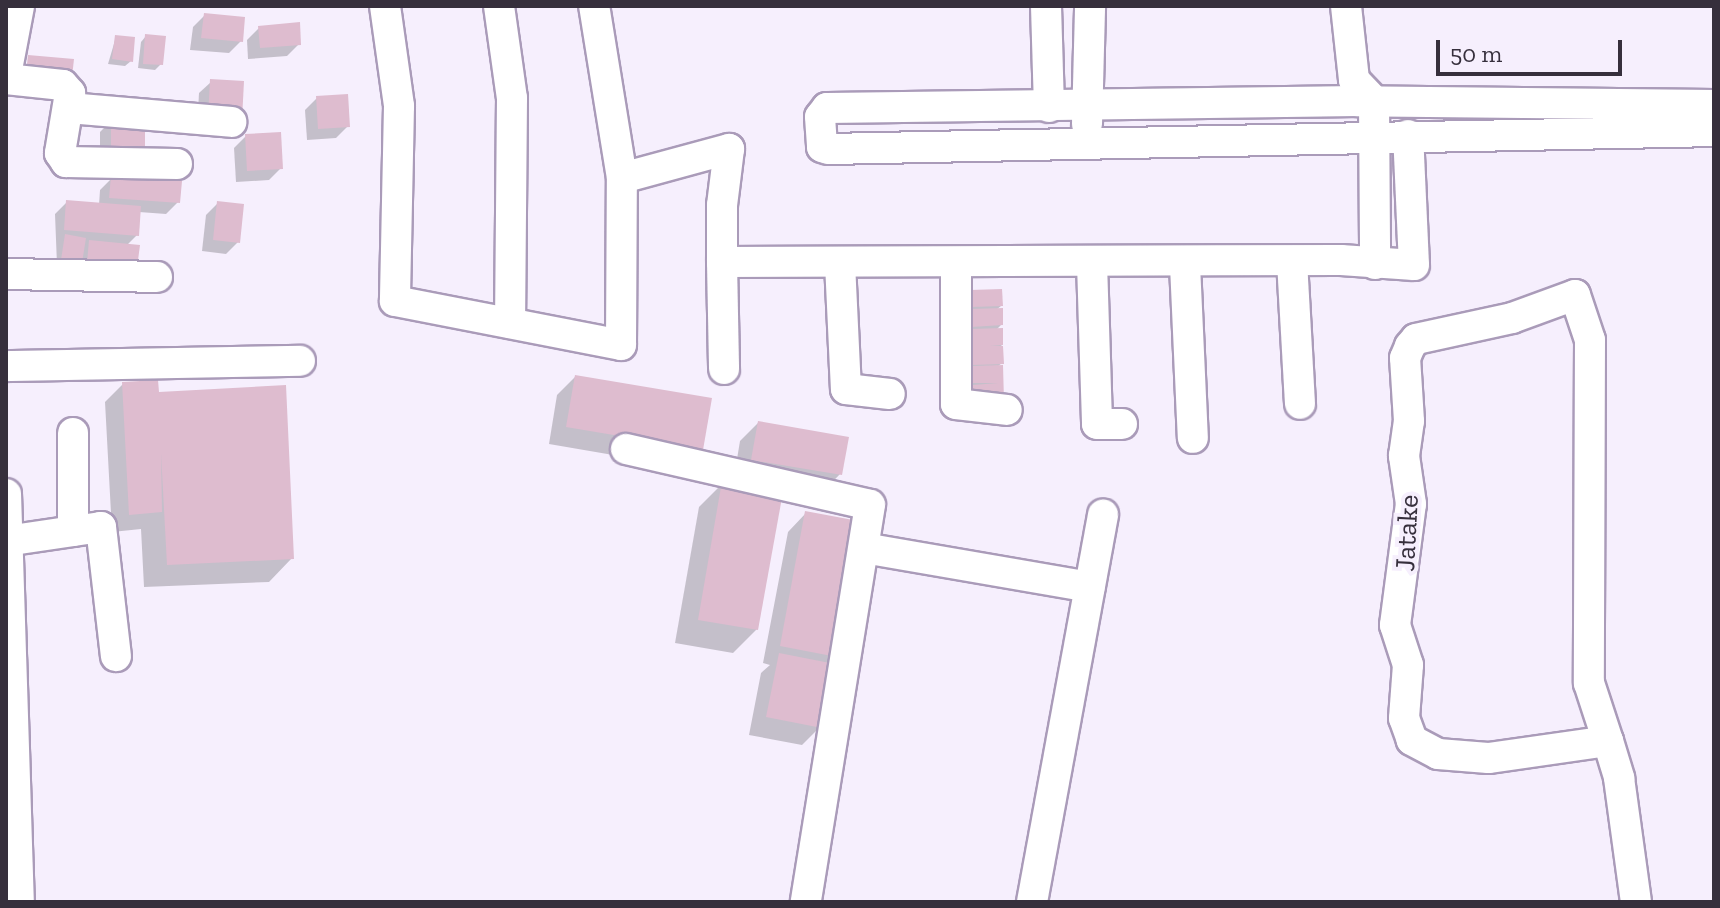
<!DOCTYPE html>
<style>
body{margin:0}
#map{position:relative;width:1720px;height:908px;overflow:hidden;background:#f6effd;font-family:"Zilla Slab",serif}
div>[style]{position:absolute}
.shadow>*{inset:0;background:#0003}
.building>*{inset:0;background:#debccf}
.roads{filter:drop-shadow(2px 0 #aa9bb9) drop-shadow(-2px 0 #aa9bb9) drop-shadow(0 2px #aa9bb9) drop-shadow(0 -2px #aa9bb9)}
.minor>*{height:30px;margin:-15px;padding:0 15px;transform-origin:15px;border-radius:15px;background:#fff}
span{translate:-50% -50%;white-space:nowrap;text-align:center;line-height:1.15;-webkit-text-stroke:8px #f6effd;paint-order:stroke}
.street-label{font-size:28px;color:#362f3c}
.frame{position:absolute;inset:0;border:8px solid #362f3c;pointer-events:none}
.scale{position:absolute;left:1436px;top:40px;width:186px;height:36px;box-sizing:border-box;border:4px solid #362f3c;border-top:0;padding-left:10px;font-size:24px;line-height:28px;white-space:nowrap;color:#362f3c;-webkit-text-stroke:6px #f6effd;paint-order:stroke}
</style>
<div id="map">
<div class="shadow">
<i style="clip-path:polygon(205px 15px,241px 41px,229px 53px,190px 50px,193px 27px)"></i>
<i style="clip-path:polygon(259px 28px,299px 44px,287px 56px,248px 59px,247px 40px)"></i>
<i style="clip-path:polygon(146px 36px,161px 64px,155px 70px,138px 68px,141px 42px)"></i>
<i style="clip-path:polygon(116px 37px,131px 61px,125px 66px,108px 64px)"></i>
<i style="clip-path:polygon(211px 82px,242px 83px,197px 129px,199px 93px)"></i>
<i style="clip-path:polygon(317px 98px,348px 126px,336px 138px,307px 140px,305px 110px)"></i>
<i style="clip-path:polygon(112px 120px,131px 165px,100px 165px,100px 132px)"></i>
<i style="clip-path:polygon(246px 136px,281px 168px,269px 180px,236px 182px,234px 148px)"></i>
<i style="clip-path:polygon(112px 178px,178px 202px,166px 214px,139px 212px,137px 235px,126px 246px,136px 267px,57px 265px,55px 214px,67px 202px,99px 205px,100px 190px)"></i>
<i style="clip-path:polygon(218px 203px,238px 242px,226px 254px,202px 251px,206px 215px)"></i>
<i style="clip-path:polygon(959px 304px,1001px 306px,996px 310px,1001px 325px,996px 330px,1001px 330px,1002px 363px,997px 367px,1002px 400px,962px 413px)"></i>
<i style="clip-path:polygon(575px 377px,701px 449px,683px 467px,549px 444px,557px 395px)"></i>
<i style="clip-path:polygon(123px 384px,157px 396px,292px 558px,269px 582px,144px 587px,141px 529px,112px 532px,105px 402px)"></i>
<i style="clip-path:polygon(758px 423px,840px 474px,822px 493px,734px 477px,740px 441px)"></i>
<i style="clip-path:polygon(723px 483px,757px 629px,733px 653px,675px 643px,699px 507px)"></i>
<i style="clip-path:polygon(806px 513px,836px 656px,827px 665px,820px 727px,802px 745px,749px 735px,761px 673px,770px 665px,763px 663px,788px 532px)"></i>
</div>
<div class="building">
<i style="clip-path:polygon(204px 13px,245px 17px,243px 42px,201px 38px)"></i>
<i style="clip-path:polygon(300px 22px,301px 45px,260px 48px,258px 26px)"></i>
<i style="clip-path:polygon(145px 34px,166px 36px,163px 65px,143px 64px)"></i>
<i style="clip-path:polygon(115px 35px,135px 37px,133px 62px,112px 59px)"></i>
<i style="clip-path:polygon(28px 55px,74px 59px,72px 77px,26px 73px)"></i>
<i style="clip-path:polygon(210px 79px,244px 81px,242px 120px,208px 118px)"></i>
<i style="clip-path:polygon(348px 94px,350px 127px,318px 129px,316px 96px)"></i>
<i style="clip-path:polygon(111px 118px,145px 118px,145px 154px,111px 154px)"></i>
<i style="clip-path:polygon(281px 132px,283px 169px,247px 171px,245px 134px)"></i>
<i style="clip-path:polygon(111px 176px,182px 181px,180px 203px,109px 198px)"></i>
<i style="clip-path:polygon(66px 200px,141px 206px,139px 236px,64px 230px)"></i>
<i style="clip-path:polygon(217px 201px,244px 204px,240px 243px,213px 240px)"></i>
<i style="clip-path:polygon(65px 234px,86px 238px,82px 263px,61px 260px)"></i>
<i style="clip-path:polygon(89px 240px,140px 245px,137px 268px,87px 263px)"></i>
<i style="clip-path:polygon(1002px 289px,1003px 306px,971px 307px,970px 290px)"></i>
<i style="clip-path:polygon(1003px 308px,1003px 325px,971px 327px,971px 309px)"></i>
<i style="clip-path:polygon(1003px 328px,1003px 345px,990px 345px,1003px 346px,1004px 364px,972px 365px,971px 329px)"></i>
<i style="clip-path:polygon(1003px 365px,1004px 401px,973px 402px,973px 385px,998px 383px,973px 383px,972px 366px)"></i>
<i style="clip-path:polygon(575px 375px,712px 398px,703px 450px,566px 427px)"></i>
<i style="clip-path:polygon(158px 380px,159px 392px,286px 385px,294px 559px,167px 565px,161px 453px,162px 512px,129px 515px,122px 382px)"></i>
<i style="clip-path:polygon(758px 421px,849px 437px,842px 475px,751px 460px)"></i>
<i style="clip-path:polygon(722px 481px,783px 492px,758px 630px,698px 620px)"></i>
<i style="clip-path:polygon(805px 511px,864px 522px,837px 657px,780px 646px)"></i>
<i style="clip-path:polygon(779px 653px,835px 664px,822px 728px,766px 717px)"></i>
</div>
<div class="roads">
<div class="minor">
<i style="left:385px;top:6px;width:101px;rotate:82deg"></i>
<i style="left:399px;top:106px;width:195px;rotate:91.2deg"></i>
<i style="left:395px;top:301px;width:230px;rotate:11deg"></i>
<i style="left:621px;top:345px;width:167px;rotate:-89.7deg"></i>
<i style="left:622px;top:178px;width:174px;rotate:-99.2deg"></i>
<i style="left:499px;top:6px;width:93px;rotate:82deg"></i>
<i style="left:512px;top:98px;width:225px;rotate:90.5deg"></i>
<i style="left:1046px;top:6px;width:101px;rotate:88.3deg"></i>
<i style="left:1346px;top:6px;width:74px;rotate:83.8deg"></i>
<i style="left:1354px;top:80px;width:29px;rotate:46deg"></i>
<i style="left:1374px;top:101px;width:163px;rotate:89.6deg"></i>
<i style="left:6px;top:75px;width:70px;rotate:-79.3deg"></i>
<i style="left:6px;top:79px;width:57px;rotate:6deg"></i>
<i style="left:63px;top:85px;width:11px;rotate:49deg"></i>
<i style="left:70px;top:93px;width:61px;rotate:99.5deg"></i>
<i style="left:60px;top:153px;width:11px;rotate:56deg"></i>
<i style="left:66px;top:162px;width:111px;rotate:1deg"></i>
<i style="left:1714px;top:105px;width:357px;rotate:-179.4deg"></i>
<i style="left:1357px;top:101px;width:530px;rotate:179.24deg"></i>
<i style="left:827px;top:108px;width:11px;rotate:128deg"></i>
<i style="left:820px;top:117px;width:30px;rotate:86deg"></i>
<i style="left:822px;top:147px;width:6px;rotate:18deg"></i>
<i style="left:828px;top:149px;width:886px;rotate:-1.16deg"></i>
<i style="left:69px;top:108px;width:163px;rotate:4.9deg"></i>
<i style="left:1087px;top:124px;width:118px;rotate:-88.5deg"></i>
<i style="left:622px;top:178px;width:111px;rotate:-15.2deg"></i>
<i style="left:729px;top:149px;width:56px;rotate:97.1deg"></i>
<i style="left:722px;top:205px;width:57px;rotate:90deg"></i>
<i style="left:722px;top:262px;width:619px;rotate:-0.19deg"></i>
<i style="left:1341px;top:260px;width:73px;rotate:3.9deg"></i>
<i style="left:1414px;top:265px;width:130px;rotate:-92.6deg"></i>
<i style="left:1292px;top:261px;width:143px;rotate:86.8deg"></i>
<i style="left:722px;top:262px;width:107px;rotate:88.9deg"></i>
<i style="left:840px;top:263px;width:126px;rotate:87.3deg"></i>
<i style="left:846px;top:389px;width:44px;rotate:6.5deg"></i>
<i style="left:956px;top:263px;width:141px;rotate:90deg"></i>
<i style="left:956px;top:404px;width:51px;rotate:6.7deg"></i>
<i style="left:1092px;top:263px;width:161px;rotate:88.2deg"></i>
<i style="left:1097px;top:424px;width:25px"></i>
<i style="left:1185px;top:265px;width:173px;rotate:87.4deg"></i>
<i style="left:6px;top:274px;width:151px;rotate:1.1deg"></i>
<i style="left:6px;top:366px;width:294px;rotate:-1deg"></i>
<i style="left:73px;top:433px;width:98px;rotate:90deg"></i>
<i style="left:626px;top:449px;width:250px;rotate:12.9deg"></i>
<i style="left:870px;top:505px;width:402px;rotate:99.2deg"></i>
<i style="left:6px;top:494px;width:408px;rotate:88.2deg"></i>
<i style="left:6px;top:541px;width:96px;rotate:-8.4deg"></i>
<i style="left:101px;top:527px;width:130px;rotate:83.4deg"></i>
<i style="left:864px;top:548px;width:229px;rotate:9.8deg"></i>
<i style="left:1608px;top:741px;width:121px;rotate:171.9deg"></i>
<i style="left:1488px;top:758px;width:50px;rotate:-175.4deg"></i>
<i style="left:1438px;top:754px;width:30px;rotate:-152deg"></i>
<i style="left:1412px;top:740px;width:23px;rotate:-110deg"></i>
<i style="left:1404px;top:718px;width:53px;rotate:-85.7deg"></i>
<i style="left:1408px;top:665px;width:42px;rotate:-108deg"></i>
<i style="left:1395px;top:625px;width:122px;rotate:-82.5deg"></i>
<i style="left:1411px;top:504px;width:49px;rotate:-98.3deg"></i>
<i style="left:1404px;top:456px;width:35px;rotate:-82deg"></i>
<i style="left:1409px;top:421px;width:63px;rotate:-93.6deg"></i>
<i style="left:1405px;top:358px;width:13px;rotate:-67deg"></i>
<i style="left:1410px;top:346px;width:9px;rotate:-49deg"></i>
<i style="left:1416px;top:339px;width:98px;rotate:-12.3deg"></i>
<i style="left:1512px;top:318px;width:67px;rotate:-20.1deg"></i>
<i style="left:1575px;top:295px;width:47px;rotate:71.6deg"></i>
<i style="left:1590px;top:340px;width:343px;rotate:90.2deg"></i>
<i style="left:1589px;top:683px;width:61px;rotate:71.9deg"></i>
<i style="left:1608px;top:741px;width:39px;rotate:73deg"></i>
<i style="left:1619px;top:778px;width:125px;rotate:82.2deg"></i>
<i style="left:1032px;top:902px;width:394px;rotate:-79.6deg"></i>
</div>
</div>
<div class="street-label">
<span style="left:1407px;top:533px;rotate:-87deg">Jatake</span>
</div>
<div class="frame"></div>
<div class="scale">50 m</div>
</div>
